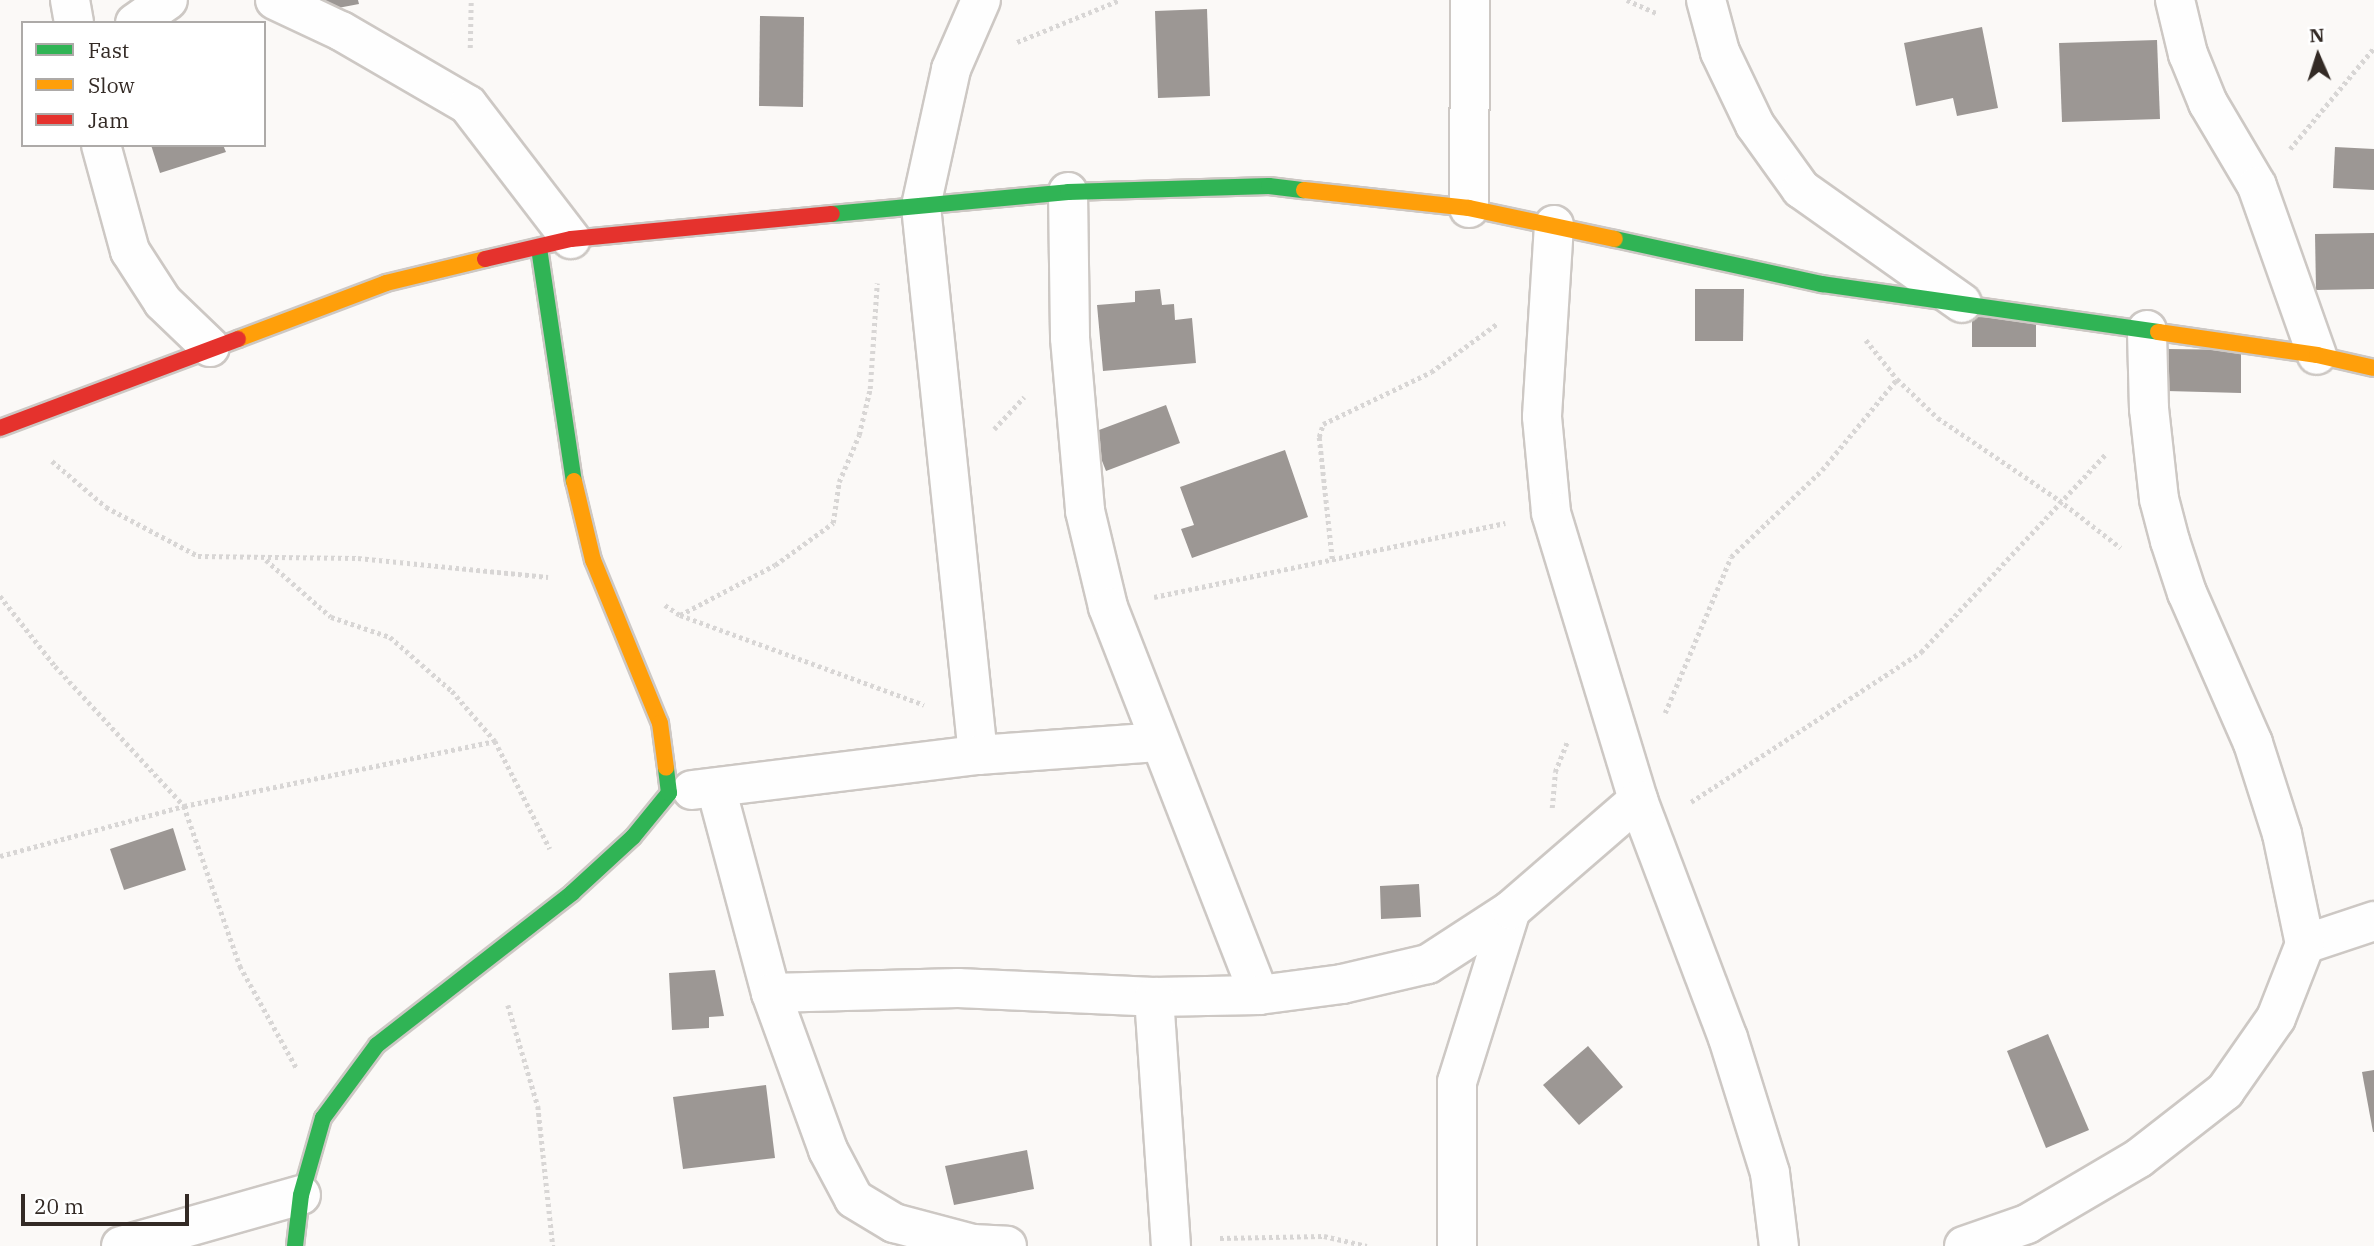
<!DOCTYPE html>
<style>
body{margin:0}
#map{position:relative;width:2374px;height:1246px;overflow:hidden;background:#fbf9f7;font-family:"IBM Plex Serif",serif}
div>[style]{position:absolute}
.building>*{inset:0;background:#9c9794}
.path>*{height:4.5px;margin-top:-2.25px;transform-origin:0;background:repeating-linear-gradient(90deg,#d8d6d5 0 3.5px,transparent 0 7px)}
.roads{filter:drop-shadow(2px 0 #cdc8c4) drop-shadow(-2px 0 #cdc8c4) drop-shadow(0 2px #cdc8c4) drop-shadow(0 -2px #cdc8c4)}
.street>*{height:38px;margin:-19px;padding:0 19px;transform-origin:19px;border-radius:19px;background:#fefefe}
.fast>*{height:16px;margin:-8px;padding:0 8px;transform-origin:8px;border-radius:8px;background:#30b455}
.slow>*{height:16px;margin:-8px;padding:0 8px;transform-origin:8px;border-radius:8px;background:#ff9f0a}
.jam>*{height:16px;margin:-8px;padding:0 8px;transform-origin:8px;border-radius:8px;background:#e5322d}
span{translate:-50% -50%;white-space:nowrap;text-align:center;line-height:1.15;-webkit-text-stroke:7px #fff;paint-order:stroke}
.legend{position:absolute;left:21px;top:21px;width:245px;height:126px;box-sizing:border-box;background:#fff;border:2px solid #adaaa8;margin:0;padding:9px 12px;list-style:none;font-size:21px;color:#332a25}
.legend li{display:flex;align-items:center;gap:14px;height:35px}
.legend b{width:35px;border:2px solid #adaaa8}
.north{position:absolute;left:2283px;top:21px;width:70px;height:70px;-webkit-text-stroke:5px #fff;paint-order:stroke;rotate:357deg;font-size:19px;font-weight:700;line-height:28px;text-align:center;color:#332a25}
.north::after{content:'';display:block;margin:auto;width:24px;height:32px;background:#332a25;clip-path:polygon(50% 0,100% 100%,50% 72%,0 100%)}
.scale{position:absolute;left:21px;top:1194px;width:168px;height:32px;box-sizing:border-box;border:4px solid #332a25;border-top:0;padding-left:9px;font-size:21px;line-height:24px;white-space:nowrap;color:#332a25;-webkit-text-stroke:5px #fff;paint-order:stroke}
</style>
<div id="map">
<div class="building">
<i style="clip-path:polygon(320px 0,358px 0,359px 4px,322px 11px)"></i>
<i style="clip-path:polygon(1207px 9px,1210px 96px,1158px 98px,1155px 11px)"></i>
<i style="clip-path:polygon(760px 16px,804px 17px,803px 107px,759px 106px)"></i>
<i style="clip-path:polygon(1982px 27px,1998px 108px,1957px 116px,1953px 98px,1916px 106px,1904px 43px)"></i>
<i style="clip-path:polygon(2157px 40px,2160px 119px,2062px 122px,2059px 43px)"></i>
<i style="clip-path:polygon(151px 145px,223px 145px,226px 152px,160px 173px)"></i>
<i style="clip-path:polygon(2335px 147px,2374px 149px,2374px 190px,2333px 188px)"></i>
<i style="clip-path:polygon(2374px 233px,2374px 289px,2316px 290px,2315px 234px)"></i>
<i style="clip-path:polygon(1160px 289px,1162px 305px,1174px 304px,1175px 320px,1192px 318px,1196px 363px,1103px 371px,1097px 305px,1135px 302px,1135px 291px)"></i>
<i style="clip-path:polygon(1695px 289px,1744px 289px,1743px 341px,1695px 341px)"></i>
<i style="clip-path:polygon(1972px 317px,2036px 318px,2036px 347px,1972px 347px)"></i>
<i style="clip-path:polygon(2168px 349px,2241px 350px,2241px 393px,2167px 391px)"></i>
<i style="clip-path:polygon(1166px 405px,1180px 443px,1106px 471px,1091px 433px)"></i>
<i style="clip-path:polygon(1285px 450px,1308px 517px,1192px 558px,1181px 529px,1194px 525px,1180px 487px)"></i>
<i style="clip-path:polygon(173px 828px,186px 870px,124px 890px,110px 849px)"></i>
<i style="clip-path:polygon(1419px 884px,1421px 917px,1381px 919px,1380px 886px)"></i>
<i style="clip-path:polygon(715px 970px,724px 1016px,709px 1017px,709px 1028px,672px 1030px,669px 973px)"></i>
<i style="clip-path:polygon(2048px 1034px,2089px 1130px,2046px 1148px,2007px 1051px)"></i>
<i style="clip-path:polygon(1588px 1046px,1623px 1087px,1579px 1125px,1543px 1085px)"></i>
<i style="clip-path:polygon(2374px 1070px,2374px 1132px,2373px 1132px,2362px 1072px)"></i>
<i style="clip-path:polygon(766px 1085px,775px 1158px,683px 1169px,673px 1097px)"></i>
<i style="clip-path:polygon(1027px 1150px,1034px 1189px,954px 1205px,945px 1166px)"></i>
</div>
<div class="path">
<i style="left:1627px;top:0;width:34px;rotate:24deg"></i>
<i style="left:1017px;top:42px;width:111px;rotate:-22.2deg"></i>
<i style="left:470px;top:48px;width:48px;rotate:-88.8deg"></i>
<i style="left:2290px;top:149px;width:131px;rotate:-50.3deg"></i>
<i style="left:1866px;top:340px;width:50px;rotate:51.5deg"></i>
<i style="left:1897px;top:379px;width:57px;rotate:43.6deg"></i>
<i style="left:1938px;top:418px;width:146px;rotate:34.1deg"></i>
<i style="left:2059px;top:500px;width:78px;rotate:37.7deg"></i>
<i style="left:994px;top:429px;width:44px;rotate:-46.8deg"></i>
<i style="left:52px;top:461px;width:71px;rotate:40.4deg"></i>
<i style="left:106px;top:507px;width:104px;rotate:28deg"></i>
<i style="left:198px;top:556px;width:160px;rotate:0.7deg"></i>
<i style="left:358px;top:558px;width:191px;rotate:5.7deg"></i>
<i style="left:1332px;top:559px;width:123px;rotate:-96.1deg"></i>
<i style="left:1319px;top:437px;width:14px;rotate:-73deg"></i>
<i style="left:1323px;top:424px;width:120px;rotate:-25.7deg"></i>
<i style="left:1431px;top:372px;width:83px;rotate:-36.2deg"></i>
<i style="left:266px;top:560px;width:86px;rotate:41.2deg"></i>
<i style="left:331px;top:617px;width:62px;rotate:18.7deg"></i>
<i style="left:390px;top:637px;width:82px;rotate:41.1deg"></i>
<i style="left:452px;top:691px;width:66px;rotate:49.3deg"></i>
<i style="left:495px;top:741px;width:121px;rotate:63deg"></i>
<i style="left:0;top:596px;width:89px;rotate:51.8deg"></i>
<i style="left:55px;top:666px;width:190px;rotate:47.3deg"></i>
<i style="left:184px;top:806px;width:170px;rotate:70.7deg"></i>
<i style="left:240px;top:966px;width:118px;rotate:61deg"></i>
<i style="left:1154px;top:597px;width:359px;rotate:-11.9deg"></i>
<i style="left:665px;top:605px;width:18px;rotate:34deg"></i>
<i style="left:680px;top:615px;width:260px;rotate:20.2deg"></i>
<i style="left:680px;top:615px;width:107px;rotate:-27.8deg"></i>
<i style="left:775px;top:565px;width:72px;rotate:-35.9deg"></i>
<i style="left:833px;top:523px;width:41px;rotate:-81.7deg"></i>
<i style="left:839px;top:482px;width:51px;rotate:-66.9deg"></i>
<i style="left:859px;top:435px;width:47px;rotate:-76.6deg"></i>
<i style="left:870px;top:389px;width:106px;rotate:-86.2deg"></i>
<i style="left:1665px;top:713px;width:169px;rotate:-67.1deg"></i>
<i style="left:1731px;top:557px;width:126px;rotate:-43.7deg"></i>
<i style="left:1822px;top:470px;width:118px;rotate:-50.5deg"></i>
<i style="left:1691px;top:802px;width:275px;rotate:-33.1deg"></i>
<i style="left:1921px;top:652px;width:270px;rotate:-47deg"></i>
<i style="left:1552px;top:808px;width:36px;rotate:-85deg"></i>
<i style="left:1555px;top:772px;width:32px;rotate:-68deg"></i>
<i style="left:0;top:856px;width:191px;rotate:-15.2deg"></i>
<i style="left:184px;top:806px;width:318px;rotate:-11.8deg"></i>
<i style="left:508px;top:1005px;width:105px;rotate:73.5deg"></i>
<i style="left:538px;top:1106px;width:141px;rotate:83.9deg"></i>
<i style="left:1220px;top:1238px;width:104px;rotate:-1.1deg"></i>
<i style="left:1324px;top:1236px;width:44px;rotate:13.1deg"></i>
</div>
<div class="roads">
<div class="street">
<i style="left:70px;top:0;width:23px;rotate:80deg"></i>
<i style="left:275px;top:0;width:73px;rotate:25.2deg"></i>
<i style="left:341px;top:31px;width:147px;rotate:30.2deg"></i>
<i style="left:468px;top:105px;width:169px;rotate:52.5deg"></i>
<i style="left:1706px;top:0;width:54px;rotate:74.9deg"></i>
<i style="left:1720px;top:52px;width:81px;rotate:64.4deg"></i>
<i style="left:1755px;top:125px;width:79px;rotate:54.3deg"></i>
<i style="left:1801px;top:189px;width:197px;rotate:35.3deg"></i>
<i style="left:2175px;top:0;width:56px;rotate:76.5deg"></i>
<i style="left:2188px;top:54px;width:53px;rotate:67.8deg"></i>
<i style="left:2208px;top:103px;width:96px;rotate:59.4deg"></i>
<i style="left:2257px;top:186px;width:179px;rotate:70.5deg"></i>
<i style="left:135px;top:23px;width:40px;rotate:-34.9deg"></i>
<i style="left:101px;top:145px;width:110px;rotate:74.7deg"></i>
<i style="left:130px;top:251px;width:61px;rotate:57.1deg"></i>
<i style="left:163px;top:302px;width:65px;rotate:43.8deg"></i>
<i style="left:1068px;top:192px;width:146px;rotate:89.2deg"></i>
<i style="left:1070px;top:338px;width:174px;rotate:85deg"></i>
<i style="left:1085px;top:511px;width:99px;rotate:76.5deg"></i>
<i style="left:1108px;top:607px;width:416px;rotate:68.7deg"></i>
<i style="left:1469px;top:208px;width:208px;rotate:-89.7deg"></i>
<i style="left:1554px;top:225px;width:192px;rotate:93.6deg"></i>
<i style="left:1542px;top:417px;width:96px;rotate:84.6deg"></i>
<i style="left:1551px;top:513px;width:300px;rotate:73.1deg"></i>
<i style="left:1638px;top:800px;width:254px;rotate:69.3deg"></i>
<i style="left:1728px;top:1038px;width:141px;rotate:72.7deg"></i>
<i style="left:1770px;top:1173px;width:74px;rotate:83deg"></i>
<i style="left:978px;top:755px;width:552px;rotate:-95.93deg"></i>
<i style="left:921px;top:206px;width:140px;rotate:-77.6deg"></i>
<i style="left:951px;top:69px;width:75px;rotate:-66.5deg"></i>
<i style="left:716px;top:788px;width:212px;rotate:75deg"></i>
<i style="left:771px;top:993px;width:167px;rotate:70deg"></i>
<i style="left:828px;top:1150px;width:55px;rotate:62deg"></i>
<i style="left:854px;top:1199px;width:47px;rotate:31deg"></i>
<i style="left:894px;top:1223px;width:82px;rotate:14.9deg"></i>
<i style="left:973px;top:1244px;width:34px;rotate:3deg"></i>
<i style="left:692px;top:790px;width:288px;rotate:-7deg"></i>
<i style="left:978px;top:755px;width:180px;rotate:-4.1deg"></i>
<i style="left:2305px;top:944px;width:73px;rotate:-18.4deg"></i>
<i style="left:771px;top:993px;width:187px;rotate:-1.5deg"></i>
<i style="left:958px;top:988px;width:196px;rotate:2.6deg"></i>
<i style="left:1154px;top:997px;width:105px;rotate:-1.1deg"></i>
<i style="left:1259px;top:995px;width:84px;rotate:-7.5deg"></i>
<i style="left:1342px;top:984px;width:88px;rotate:-13.1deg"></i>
<i style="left:1428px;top:964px;width:99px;rotate:-33deg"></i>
<i style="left:1154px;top:997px;width:250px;rotate:86.1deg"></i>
<i style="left:121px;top:1246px;width:187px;rotate:-15.8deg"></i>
<i style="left:1457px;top:1246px;width:164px;rotate:-90deg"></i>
<i style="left:1457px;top:1082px;width:180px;rotate:-72.6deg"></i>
<i style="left:1511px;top:910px;width:168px;rotate:-40.9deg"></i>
<i style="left:1964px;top:1246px;width:67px;rotate:-19.2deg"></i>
<i style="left:2027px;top:1224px;width:130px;rotate:-30.5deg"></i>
<i style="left:2139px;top:1158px;width:109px;rotate:-37.9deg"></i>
<i style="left:2225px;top:1091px;width:89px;rotate:-55.1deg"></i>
<i style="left:2276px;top:1018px;width:79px;rotate:-68.6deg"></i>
<i style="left:2305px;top:944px;width:112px;rotate:-101.8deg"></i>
<i style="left:2282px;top:834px;width:96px;rotate:-107.7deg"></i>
<i style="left:2253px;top:743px;width:164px;rotate:-113.7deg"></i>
<i style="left:2187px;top:593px;width:55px;rotate:-108.1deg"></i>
<i style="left:2170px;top:541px;width:43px;rotate:-104.7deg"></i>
<i style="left:2159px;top:499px;width:91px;rotate:-96.3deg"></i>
<i style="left:2149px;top:409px;width:79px;rotate:-91.5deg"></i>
</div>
<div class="fast">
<i style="left:832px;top:214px;width:237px;rotate:-5.3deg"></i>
<i style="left:1068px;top:192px;width:201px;rotate:-1.7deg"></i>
<i style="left:1269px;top:186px;width:35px;rotate:7deg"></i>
<i style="left:1615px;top:239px;width:212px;rotate:12.3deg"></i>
<i style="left:1822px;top:284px;width:339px;rotate:8.1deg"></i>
<i style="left:539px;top:248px;width:236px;rotate:81.5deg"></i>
<i style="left:295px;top:1246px;width:51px;rotate:-83.3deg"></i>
<i style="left:301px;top:1195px;width:80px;rotate:-74.1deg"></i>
<i style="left:323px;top:1118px;width:91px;rotate:-53.5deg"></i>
<i style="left:377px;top:1045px;width:247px;rotate:-37.9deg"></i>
<i style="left:572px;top:893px;width:83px;rotate:-42.6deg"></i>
<i style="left:633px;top:837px;width:57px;rotate:-50.7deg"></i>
<i style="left:669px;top:793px;width:25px;rotate:-97deg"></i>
</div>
<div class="slow">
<i style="left:1304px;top:190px;width:166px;rotate:6.2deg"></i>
<i style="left:1469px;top:208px;width:149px;rotate:12deg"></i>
<i style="left:2158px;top:332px;width:161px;rotate:8.2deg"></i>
<i style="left:2317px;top:355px;width:58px;rotate:12.8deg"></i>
<i style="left:238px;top:339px;width:158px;rotate:-20.7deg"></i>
<i style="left:386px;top:283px;width:102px;rotate:-13.6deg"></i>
<i style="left:574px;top:481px;width:81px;rotate:76.5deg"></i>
<i style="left:593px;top:560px;width:176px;rotate:67.7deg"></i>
<i style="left:660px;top:723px;width:45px;rotate:82.4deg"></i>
</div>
<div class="jam">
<i style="left:485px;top:259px;width:88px;rotate:-13.1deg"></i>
<i style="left:571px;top:239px;width:262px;rotate:-5.5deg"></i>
<i style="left:0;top:428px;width:254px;rotate:-20.5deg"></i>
</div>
</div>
<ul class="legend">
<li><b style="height:9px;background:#30b455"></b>Fast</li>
<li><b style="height:9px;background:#ff9f0a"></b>Slow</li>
<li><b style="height:9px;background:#e5322d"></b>Jam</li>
</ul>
<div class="north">N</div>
<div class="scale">20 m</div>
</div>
